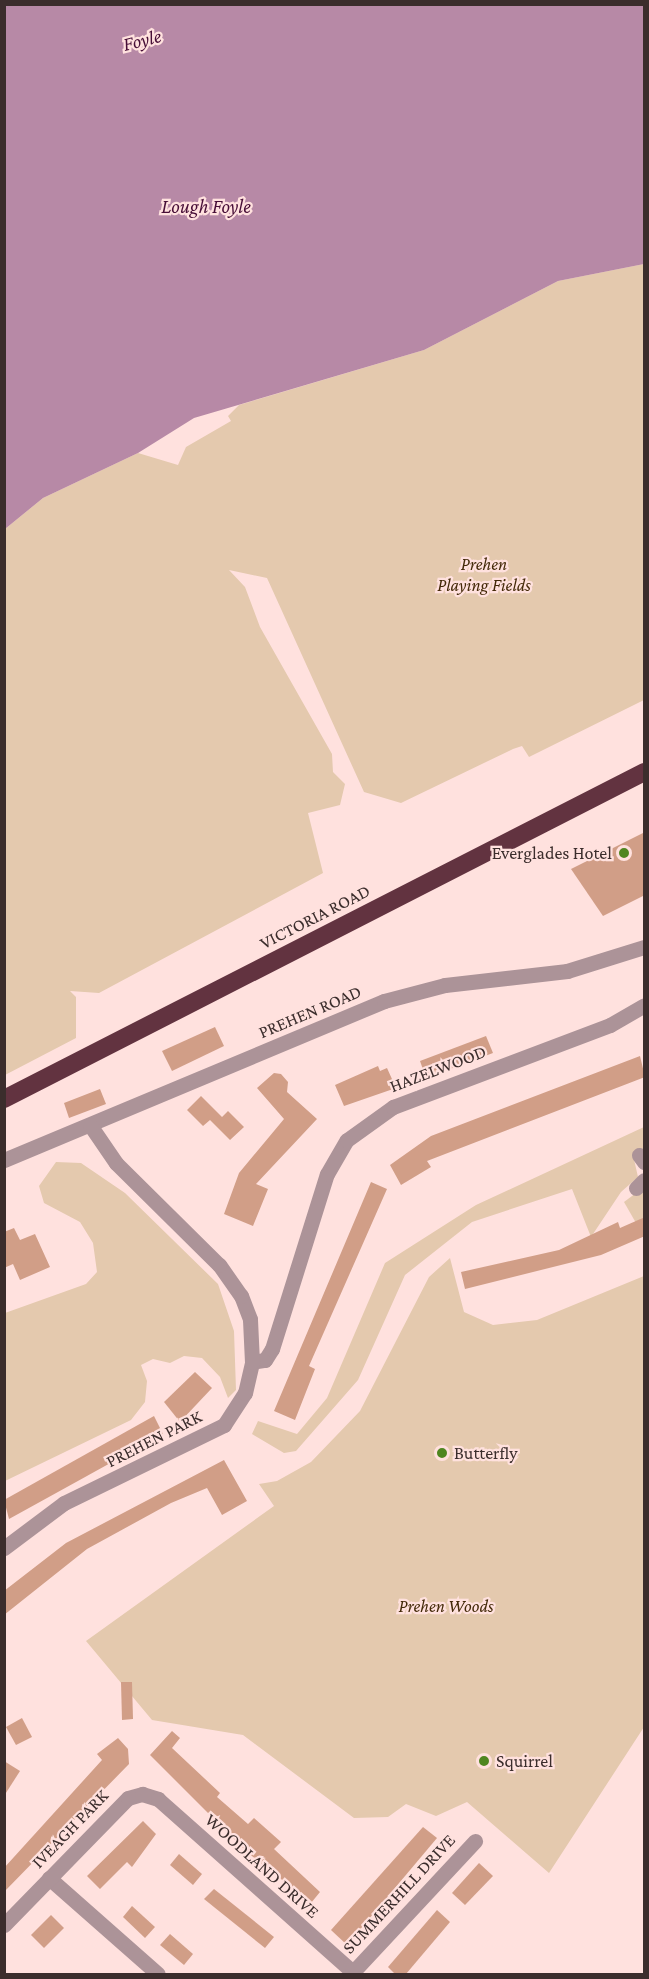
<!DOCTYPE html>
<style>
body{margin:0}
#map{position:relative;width:649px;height:1979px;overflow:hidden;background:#ffe1de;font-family:"Crimson Pro",serif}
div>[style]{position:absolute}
.green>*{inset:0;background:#e4c9ae}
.water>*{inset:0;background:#b789a6}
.building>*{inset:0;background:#d19e87}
.minor>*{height:15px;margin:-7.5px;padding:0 7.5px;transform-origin:7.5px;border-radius:7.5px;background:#ac9398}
.highway>*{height:18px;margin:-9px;padding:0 9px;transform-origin:9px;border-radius:9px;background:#623340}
.dots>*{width:16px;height:16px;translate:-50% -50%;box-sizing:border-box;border:3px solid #ffe1de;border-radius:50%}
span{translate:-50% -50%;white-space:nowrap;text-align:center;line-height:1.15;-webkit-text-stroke:4.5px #ffe1de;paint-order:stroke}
.park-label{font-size:18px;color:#432908;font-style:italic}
.poi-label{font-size:18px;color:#3b2d2c}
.right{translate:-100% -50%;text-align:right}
.left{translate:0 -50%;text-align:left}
.street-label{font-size:18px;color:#3b2d2c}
.water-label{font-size:20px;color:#470e37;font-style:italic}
.frame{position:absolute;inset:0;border:6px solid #3b2d2c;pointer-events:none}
</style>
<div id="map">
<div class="green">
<i style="clip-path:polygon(644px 264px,644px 700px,529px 757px,522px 746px,513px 749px,401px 803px,364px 792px,267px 578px,229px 570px,245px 587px,260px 627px,332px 754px,333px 772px,345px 784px,340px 805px,308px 813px,323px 873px,99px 993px,70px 991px,76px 997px,76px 1038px,5px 1075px,5px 529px,43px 498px,138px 453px,178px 465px,186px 447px,231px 421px,228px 416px,239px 405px,424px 350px,558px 281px)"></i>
<i style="clip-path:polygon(644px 1127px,644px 1153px,633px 1155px,638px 1177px,621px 1192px,591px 1237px,572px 1189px,472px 1222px,405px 1275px,358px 1380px,296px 1451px,284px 1453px,252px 1434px,258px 1421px,297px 1434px,327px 1398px,385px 1263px,476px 1205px)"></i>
<i style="clip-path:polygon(56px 1162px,81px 1163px,125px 1193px,218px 1284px,234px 1331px,236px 1390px,228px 1398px,220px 1377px,202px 1358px,184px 1356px,170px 1363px,153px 1359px,141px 1365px,147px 1381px,145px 1402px,131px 1420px,5px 1481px,5px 1313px,86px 1284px,97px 1272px,93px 1243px,80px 1222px,44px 1203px,39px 1186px)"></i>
<i style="clip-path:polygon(644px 1187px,644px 1217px,636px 1223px,624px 1202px)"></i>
<i style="clip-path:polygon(450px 1258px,464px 1312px,493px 1325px,537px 1320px,644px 1276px,644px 1727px,549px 1873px,467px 1802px,436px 1816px,406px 1804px,388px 1817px,354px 1818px,243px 1735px,152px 1720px,86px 1641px,274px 1506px,259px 1484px,277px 1481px,311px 1462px,360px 1411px,429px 1277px)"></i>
</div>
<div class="water">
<i style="clip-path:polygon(5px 4px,644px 5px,644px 264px,558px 281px,424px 350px,194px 418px,138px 453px,43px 498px,5px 529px)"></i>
</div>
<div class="building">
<i style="clip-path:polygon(645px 832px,645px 895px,603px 916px,571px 869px)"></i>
<i style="clip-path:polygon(215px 1027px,224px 1046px,172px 1071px,162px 1051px)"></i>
<i style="clip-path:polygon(486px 1036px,493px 1053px,426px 1078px,420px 1061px)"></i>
<i style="clip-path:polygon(640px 1056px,645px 1077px,427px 1161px,431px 1167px,401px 1185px,390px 1165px,431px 1136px)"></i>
<i style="clip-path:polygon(378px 1066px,380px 1071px,387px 1068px,396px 1088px,344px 1106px,335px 1085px)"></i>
<i style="clip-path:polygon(274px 1073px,281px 1074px,288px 1082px,287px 1092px,317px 1119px,256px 1184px,268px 1189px,253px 1226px,224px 1214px,239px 1173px,284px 1119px,257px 1088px)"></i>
<i style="clip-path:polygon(100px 1089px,106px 1104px,69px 1118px,64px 1103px)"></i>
<i style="clip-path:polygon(201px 1096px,222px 1117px,228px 1111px,244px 1127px,230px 1140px,210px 1120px,203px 1126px,187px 1110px)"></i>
<i style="clip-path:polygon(371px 1182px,387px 1189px,309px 1366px,315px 1369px,295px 1420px,274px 1411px)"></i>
<i style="clip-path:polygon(645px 1217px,645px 1236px,601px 1255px,465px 1289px,461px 1272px,559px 1250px,618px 1222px,620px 1228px)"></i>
<i style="clip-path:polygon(14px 1228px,20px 1240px,35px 1234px,50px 1267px,20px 1280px,13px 1264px,4px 1268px,4px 1232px)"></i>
<i style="clip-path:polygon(195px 1372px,212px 1388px,180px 1422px,164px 1402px)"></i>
<i style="clip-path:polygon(154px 1416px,163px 1434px,9px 1519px,4px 1500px)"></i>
<i style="clip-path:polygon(224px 1460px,247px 1501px,222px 1515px,207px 1488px,171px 1503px,87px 1549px,4px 1615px,4px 1591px,66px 1543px)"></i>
<i style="clip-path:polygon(121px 1682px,132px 1682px,133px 1719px,122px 1720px)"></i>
<i style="clip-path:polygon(22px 1718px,32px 1737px,16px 1745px,6px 1727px)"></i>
<i style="clip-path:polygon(172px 1731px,180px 1738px,172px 1748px,220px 1793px,217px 1797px,248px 1824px,254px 1818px,281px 1842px,274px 1849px,320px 1892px,311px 1903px,247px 1852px,150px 1755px)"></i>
<i style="clip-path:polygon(118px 1738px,128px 1749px,129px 1764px,4px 1892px,4px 1868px,102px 1760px,97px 1754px)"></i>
<i style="clip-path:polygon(4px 1761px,20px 1771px,4px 1796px)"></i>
<i style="clip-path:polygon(143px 1821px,156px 1834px,132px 1867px,127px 1862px,100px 1889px,87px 1876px)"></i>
<i style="clip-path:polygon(423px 1827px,437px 1838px,347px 1945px,331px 1930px)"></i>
<i style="clip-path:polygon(179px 1854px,202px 1874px,193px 1885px,170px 1865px)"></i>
<i style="clip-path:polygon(479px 1863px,493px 1876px,465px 1905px,452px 1893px)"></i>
<i style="clip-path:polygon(214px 1889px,274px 1937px,265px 1948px,204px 1899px)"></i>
<i style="clip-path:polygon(132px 1906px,155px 1927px,145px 1938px,123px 1917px)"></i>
<i style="clip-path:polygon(437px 1910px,450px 1922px,406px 1974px,395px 1974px,388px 1967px)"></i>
<i style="clip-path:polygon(51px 1915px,64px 1928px,44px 1948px,31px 1935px)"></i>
<i style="clip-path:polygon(170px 1934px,193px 1954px,184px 1965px,160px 1945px)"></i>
</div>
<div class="minor">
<i style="left:639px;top:1155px;width:9px;rotate:54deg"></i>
<i style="left:4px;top:1160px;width:412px;rotate:-22.7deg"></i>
<i style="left:384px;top:1001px;width:63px;rotate:-14.7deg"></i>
<i style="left:445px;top:985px;width:123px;rotate:-6.5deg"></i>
<i style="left:567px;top:971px;width:81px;rotate:-17.3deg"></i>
<i style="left:636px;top:1188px;width:11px;rotate:-45deg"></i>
<i style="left:252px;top:1362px;width:13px;rotate:-9deg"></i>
<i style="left:265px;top:1360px;width:13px;rotate:-58deg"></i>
<i style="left:272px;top:1349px;width:183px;rotate:-72.6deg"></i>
<i style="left:327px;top:1174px;width:39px;rotate:-60deg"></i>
<i style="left:347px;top:1140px;width:57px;rotate:-35.7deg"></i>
<i style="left:393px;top:1107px;width:232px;rotate:-20.7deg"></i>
<i style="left:610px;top:1025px;width:39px;rotate:-30deg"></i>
<i style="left:4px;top:1548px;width:75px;rotate:-36.9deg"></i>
<i style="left:64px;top:1503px;width:178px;rotate:-26deg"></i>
<i style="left:224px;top:1425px;width:38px;rotate:-57deg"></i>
<i style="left:245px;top:1393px;width:32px;rotate:-77deg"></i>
<i style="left:252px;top:1362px;width:43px;rotate:-92.7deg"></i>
<i style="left:250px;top:1319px;width:25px;rotate:-111deg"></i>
<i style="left:241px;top:1296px;width:38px;rotate:-125deg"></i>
<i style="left:219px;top:1265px;width:145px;rotate:-135.3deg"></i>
<i style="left:116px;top:1163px;width:46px;rotate:-124.4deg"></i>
<i style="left:49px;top:1878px;width:145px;rotate:41.4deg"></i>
<i style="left:4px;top:1925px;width:177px;rotate:-45.7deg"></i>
<i style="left:128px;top:1798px;width:15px;rotate:-16deg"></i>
<i style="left:142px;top:1794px;width:17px;rotate:17deg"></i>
<i style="left:158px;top:1799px;width:261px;rotate:41.6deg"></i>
<i style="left:351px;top:1974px;width:182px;rotate:-47deg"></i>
</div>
<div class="highway">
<i style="left:4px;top:1099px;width:719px;rotate:-27.06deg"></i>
</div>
<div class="dots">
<i style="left:624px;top:853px;background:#4f8620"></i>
<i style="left:442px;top:1453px;background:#4f8620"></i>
<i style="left:484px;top:1761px;background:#4f8620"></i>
</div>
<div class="park-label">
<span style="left:484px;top:575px">Prehen<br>Playing Fields</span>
<span style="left:446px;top:1606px">Prehen Woods</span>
</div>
<div class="poi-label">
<span class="right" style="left:612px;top:853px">Everglades Hotel</span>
<span class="left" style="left:454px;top:1453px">Butterfly</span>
<span class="left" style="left:496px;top:1761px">Squirrel</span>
</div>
<div class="street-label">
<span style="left:315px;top:917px;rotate:-27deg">VICTORIA ROAD</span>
<span style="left:310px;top:1012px;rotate:-23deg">PREHEN ROAD</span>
<span style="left:438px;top:1069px;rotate:-21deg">HAZELWOOD</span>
<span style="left:154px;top:1439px;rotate:-27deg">PREHEN PARK</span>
<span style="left:70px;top:1829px;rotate:-46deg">IVEAGH PARK</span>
<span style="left:262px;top:1866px;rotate:42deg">WOODLAND DRIVE</span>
<span style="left:399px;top:1894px;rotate:-47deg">SUMMERHILL DRIVE</span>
</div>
<div class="water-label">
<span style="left:142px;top:40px;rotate:-14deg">Foyle</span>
<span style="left:206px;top:206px">Lough Foyle</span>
</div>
<div class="frame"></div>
</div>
